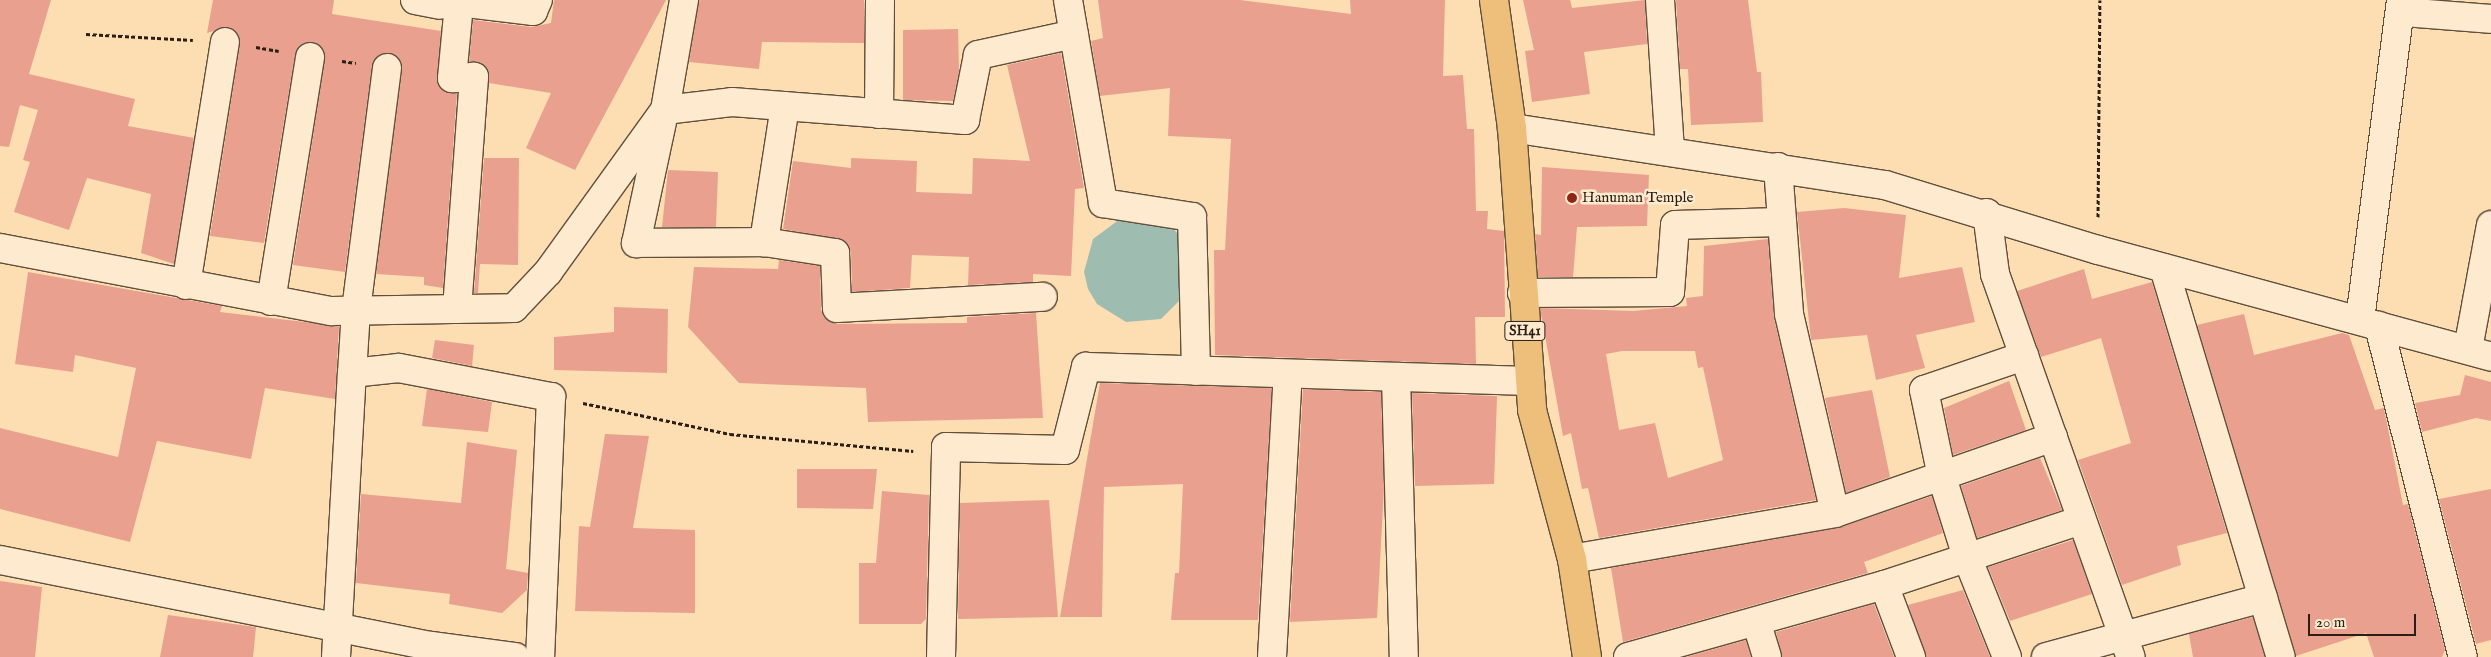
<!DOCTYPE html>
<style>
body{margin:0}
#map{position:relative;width:2491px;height:657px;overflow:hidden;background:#fddeb3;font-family:"IM FELL English",serif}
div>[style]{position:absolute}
.water>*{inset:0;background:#9fbcb1}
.building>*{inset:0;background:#e9a08f}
.path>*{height:3px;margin-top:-1.5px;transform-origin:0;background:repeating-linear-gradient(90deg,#2b1f15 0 4px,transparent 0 6.5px)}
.roads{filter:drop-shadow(1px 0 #604f3c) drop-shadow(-1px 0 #604f3c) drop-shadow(0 1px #604f3c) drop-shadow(0 -1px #604f3c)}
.street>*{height:28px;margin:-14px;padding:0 14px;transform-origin:14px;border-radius:14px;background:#feeace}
.primary>*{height:28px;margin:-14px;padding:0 14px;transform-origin:14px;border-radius:14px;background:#eebf7a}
.dots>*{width:14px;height:14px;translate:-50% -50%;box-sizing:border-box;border:2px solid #feeace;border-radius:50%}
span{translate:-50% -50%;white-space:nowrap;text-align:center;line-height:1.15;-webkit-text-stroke:5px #feeace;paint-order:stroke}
.shield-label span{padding:1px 4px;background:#feeace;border:1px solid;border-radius:4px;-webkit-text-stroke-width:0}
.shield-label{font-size:14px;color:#2b1f15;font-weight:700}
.poi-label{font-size:15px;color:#2b1f15}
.left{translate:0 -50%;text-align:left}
.scale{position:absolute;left:2308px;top:614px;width:108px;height:22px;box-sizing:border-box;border:2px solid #2b1f15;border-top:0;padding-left:6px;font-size:15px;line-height:18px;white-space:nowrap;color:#2b1f15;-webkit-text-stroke:4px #feeace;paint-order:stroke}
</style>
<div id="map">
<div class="water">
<i style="clip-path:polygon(1120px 219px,1171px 226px,1184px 241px,1187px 293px,1161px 319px,1126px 322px,1097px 304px,1088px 289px,1084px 272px,1093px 239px)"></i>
</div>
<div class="building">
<i style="clip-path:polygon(0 0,51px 0,29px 74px,135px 99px,128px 126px,194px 138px,174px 264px,141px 253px,151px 194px,87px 178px,69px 230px,14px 212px,30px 162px,23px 160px,38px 110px,20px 105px,9px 147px,0 146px)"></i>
<i style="clip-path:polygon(213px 0,334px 0,332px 14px,441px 31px,438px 85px,445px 92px,457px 93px,443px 288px,424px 285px,424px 277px,376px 274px,402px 70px,401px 62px,389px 53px,381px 54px,372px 66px,345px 272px,293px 265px,325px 59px,324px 51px,313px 42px,304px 43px,295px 55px,264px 243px,210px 236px,240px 44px,235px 30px,228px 27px,207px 33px)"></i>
<i style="clip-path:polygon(554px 0,666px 0,575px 170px,526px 148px,551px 93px,489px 83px,487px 69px,469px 62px,473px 20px,531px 27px,551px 23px)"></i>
<i style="clip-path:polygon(699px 0,864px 0,864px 43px,762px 42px,759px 69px,689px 62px)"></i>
<i style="clip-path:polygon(1098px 0,1240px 0,1351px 14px,1350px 0,1445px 0,1443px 76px,1463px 75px,1467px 129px,1474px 129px,1476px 211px,1488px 211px,1487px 229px,1504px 231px,1505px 317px,1475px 317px,1476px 364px,1215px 355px,1214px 250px,1225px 250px,1231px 139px,1168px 136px,1170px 88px,1100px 96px,1091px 41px,1103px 38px)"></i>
<i style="clip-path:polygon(1523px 0,1570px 0,1572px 8px,1645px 0,1647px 44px,1584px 52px,1590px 94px,1532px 102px,1525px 51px,1534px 50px)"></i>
<i style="clip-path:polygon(1676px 0,1748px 0,1757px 72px,1761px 72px,1763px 122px,1691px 125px,1688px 69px,1680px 69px)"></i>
<i style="clip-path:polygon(958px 29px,959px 72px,953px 101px,903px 100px,903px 30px)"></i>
<i style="clip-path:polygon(1061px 53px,1084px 188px,1075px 189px,1071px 276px,1033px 274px,1033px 282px,968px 285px,969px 257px,912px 255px,910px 288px,852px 292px,851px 252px,844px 241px,783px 229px,793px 161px,851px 168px,851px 158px,917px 161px,916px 192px,972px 194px,973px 158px,1030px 161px,1007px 65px)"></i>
<i style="clip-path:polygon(484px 158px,519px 158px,518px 265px,480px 264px,478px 293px,474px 293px)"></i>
<i style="clip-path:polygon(1542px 167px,1649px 175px,1647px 226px,1577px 227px,1573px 277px,1538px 277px,1535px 234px,1541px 235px)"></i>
<i style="clip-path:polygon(668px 170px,718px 172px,716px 227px,662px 227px)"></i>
<i style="clip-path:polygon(1844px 208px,1906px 215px,1899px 278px,1962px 267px,1975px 322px,1916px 335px,1925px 368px,1876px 380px,1867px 335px,1811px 340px,1797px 212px)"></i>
<i style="clip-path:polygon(evenodd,1768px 239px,1774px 318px,1816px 500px,1599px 538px,1588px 488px,1582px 489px,1571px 433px,1563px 436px,1540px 308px,1633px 311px,1687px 306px,1686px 298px,1703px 296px,1704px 246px,1768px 239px,1622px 351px,1695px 351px,1698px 368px,1703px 367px,1723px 460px,1668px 478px,1655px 423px,1619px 430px,1606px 354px,1622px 351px)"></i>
<i style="clip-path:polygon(779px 260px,820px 266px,821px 309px,824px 317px,837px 324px,967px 323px,967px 317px,1036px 313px,1043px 418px,868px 422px,866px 388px,739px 383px,688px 327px,694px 267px,778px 269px)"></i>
<i style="clip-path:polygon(2084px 269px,2092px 299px,2152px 282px,2227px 533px,2177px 546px,2181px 565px,2122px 585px,2078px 460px,2131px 443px,2101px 338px,2041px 357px,2017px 291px)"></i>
<i style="clip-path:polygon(28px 272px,222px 306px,220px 312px,339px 326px,335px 399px,265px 388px,251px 459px,157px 441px,130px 542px,0 509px,0 428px,118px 457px,136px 368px,75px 355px,73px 372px,15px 364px)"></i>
<i style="clip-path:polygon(614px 307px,668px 309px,667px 373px,554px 370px,554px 337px,614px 332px)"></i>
<i style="clip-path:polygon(2244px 314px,2254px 355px,2342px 333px,2349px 335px,2375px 410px,2384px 408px,2403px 505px,2408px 504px,2445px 650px,2442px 657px,2374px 657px,2366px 633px,2296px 656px,2197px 325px)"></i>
<i style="clip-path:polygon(435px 340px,474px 345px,472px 366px,432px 358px)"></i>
<i style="clip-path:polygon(2465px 375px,2491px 382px,2491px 421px,2476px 418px,2422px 432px,2415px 403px,2460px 395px)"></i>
<i style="clip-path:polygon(2009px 381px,2026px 430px,1953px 455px,1944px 408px)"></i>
<i style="clip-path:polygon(1100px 383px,1272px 388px,1258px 620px,1171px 620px,1175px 573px,1179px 573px,1183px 484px,1104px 487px,1102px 617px,1060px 617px)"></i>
<i style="clip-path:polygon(427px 389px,492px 402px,488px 432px,422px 426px)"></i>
<i style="clip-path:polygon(1303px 389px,1381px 392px,1384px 487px,1377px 618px,1290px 622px)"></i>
<i style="clip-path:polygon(1872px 390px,1890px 477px,1846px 493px,1825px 398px)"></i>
<i style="clip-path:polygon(1412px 393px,1497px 396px,1494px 484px,1415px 486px)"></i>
<i style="clip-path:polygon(605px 434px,649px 436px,633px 528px,695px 530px,695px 613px,575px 611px,579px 526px,590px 527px)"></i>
<i style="clip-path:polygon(467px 442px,517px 450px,506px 569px,528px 573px,527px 590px,502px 613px,449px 604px,450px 594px,356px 583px,361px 494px,461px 503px)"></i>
<i style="clip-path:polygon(2040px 458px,2062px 510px,1977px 538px,1961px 486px)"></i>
<i style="clip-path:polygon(797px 469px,877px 469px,873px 509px,797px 508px)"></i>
<i style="clip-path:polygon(2491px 489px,2491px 640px,2476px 644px,2439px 499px)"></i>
<i style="clip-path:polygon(882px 491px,929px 495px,926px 619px,921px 624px,859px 624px,859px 563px,876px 563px)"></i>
<i style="clip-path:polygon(1932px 496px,1943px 533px,1864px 562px,1868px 573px,1623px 642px,1611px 568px,1838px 528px)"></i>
<i style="clip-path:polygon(1049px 500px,1058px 617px,958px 619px,960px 503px)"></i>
<i style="clip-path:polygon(2073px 540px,2092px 594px,2010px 621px,1988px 567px)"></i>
<i style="clip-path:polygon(0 581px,42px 587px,35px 657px,0 657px)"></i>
<i style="clip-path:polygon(1963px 590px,1990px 657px,1926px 657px,1908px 605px)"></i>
<i style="clip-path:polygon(1874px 604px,1894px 657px,1782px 657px,1776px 632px)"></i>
<i style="clip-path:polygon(168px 615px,256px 627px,253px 657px,160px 657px)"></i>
<i style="clip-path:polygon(2253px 617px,2265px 657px,2193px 657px,2189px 634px)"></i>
<i style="clip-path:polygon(1746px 640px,1751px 657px,1686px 657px)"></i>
</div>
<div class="path">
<i style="left:86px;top:34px;width:107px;rotate:3.2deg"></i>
<i style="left:256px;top:47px;width:23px;rotate:10deg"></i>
<i style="left:342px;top:61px;width:14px;rotate:8deg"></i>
<i style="left:2098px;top:217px;width:217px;rotate:-89.5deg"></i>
<i style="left:583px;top:403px;width:150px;rotate:11.9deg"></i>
<i style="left:730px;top:434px;width:184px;rotate:5.3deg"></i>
</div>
<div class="roads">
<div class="street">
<i style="left:415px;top:0;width:25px;rotate:11deg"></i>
<i style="left:442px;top:0;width:92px;rotate:6.9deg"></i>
<i style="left:533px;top:11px;width:12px;rotate:-66deg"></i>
<i style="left:684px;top:0;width:112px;rotate:99.8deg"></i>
<i style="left:665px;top:110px;width:67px;rotate:-6.8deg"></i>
<i style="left:732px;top:102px;width:234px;rotate:4.4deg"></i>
<i style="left:965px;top:120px;width:66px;rotate:-78.7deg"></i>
<i style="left:978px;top:55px;width:98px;rotate:-12.3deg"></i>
<i style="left:1068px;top:0;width:206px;rotate:80.2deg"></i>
<i style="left:1103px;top:203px;width:90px;rotate:8.9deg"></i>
<i style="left:1192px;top:217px;width:154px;rotate:88.5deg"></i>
<i style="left:1660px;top:0;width:149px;rotate:86.2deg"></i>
<i style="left:2402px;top:12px;width:89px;rotate:4.5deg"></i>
<i style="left:387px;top:68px;width:244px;rotate:97.3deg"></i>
<i style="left:356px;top:310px;width:63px;rotate:93.6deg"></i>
<i style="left:352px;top:373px;width:47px;rotate:-6.1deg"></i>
<i style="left:399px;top:368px;width:155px;rotate:10.8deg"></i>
<i style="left:551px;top:397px;width:260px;rotate:92.4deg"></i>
<i style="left:785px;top:106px;width:138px;rotate:98.8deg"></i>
<i style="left:764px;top:242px;width:72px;rotate:8.8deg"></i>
<i style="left:835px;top:253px;width:55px;rotate:87.9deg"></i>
<i style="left:837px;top:308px;width:206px;rotate:-3.1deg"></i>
<i style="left:879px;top:114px;width:114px;rotate:-89.5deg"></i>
<i style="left:662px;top:122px;width:124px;rotate:102.1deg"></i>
<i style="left:636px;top:243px;width:128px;rotate:-0.4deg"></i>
<i style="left:1512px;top:128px;width:377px;rotate:8.7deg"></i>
<i style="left:1885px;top:185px;width:223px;rotate:17deg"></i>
<i style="left:2098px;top:250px;width:407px;rotate:15.2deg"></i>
<i style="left:1778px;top:167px;width:147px;rotate:85.7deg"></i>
<i style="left:1789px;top:314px;width:204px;rotate:77deg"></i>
<i style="left:1987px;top:213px;width:62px;rotate:82.5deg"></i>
<i style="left:1995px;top:274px;width:406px;rotate:70.5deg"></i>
<i style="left:0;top:248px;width:337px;rotate:10.8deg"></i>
<i style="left:331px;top:311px;width:183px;rotate:-0.9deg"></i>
<i style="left:514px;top:308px;width:50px;rotate:-46.6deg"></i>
<i style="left:548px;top:272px;width:200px;rotate:-54.2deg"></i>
<i style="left:2164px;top:268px;width:406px;rotate:73.3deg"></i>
<i style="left:186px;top:285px;width:246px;rotate:-80.9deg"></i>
<i style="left:1522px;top:293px;width:148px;rotate:-0.4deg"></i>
<i style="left:1670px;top:292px;width:67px;rotate:-85.7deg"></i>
<i style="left:1675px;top:225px;width:105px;rotate:-1.6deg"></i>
<i style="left:271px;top:301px;width:247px;rotate:-80.9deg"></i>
<i style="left:457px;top:309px;width:233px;rotate:-85.8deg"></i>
<i style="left:474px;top:77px;width:22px;rotate:177deg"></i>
<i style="left:452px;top:78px;width:74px;rotate:-84.6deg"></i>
<i style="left:2360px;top:320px;width:323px;rotate:-82.7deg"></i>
<i style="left:2379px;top:326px;width:341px;rotate:75.8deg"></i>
<i style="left:2468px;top:349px;width:126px;rotate:-79.5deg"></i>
<i style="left:1396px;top:377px;width:280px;rotate:88.4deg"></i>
<i style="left:1572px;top:559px;width:267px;rotate:-9.9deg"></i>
<i style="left:1835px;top:513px;width:231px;rotate:-19.2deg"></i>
<i style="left:0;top:560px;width:440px;rotate:11.3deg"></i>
<i style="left:432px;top:646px;width:84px;rotate:7.5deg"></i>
<i style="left:1884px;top:585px;width:208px;rotate:-18.2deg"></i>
<i style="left:1757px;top:624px;width:34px;rotate:73deg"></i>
<i style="left:336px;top:657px;width:284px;rotate:-86.8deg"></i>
<i style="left:941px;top:657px;width:210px;rotate:-88.6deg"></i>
<i style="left:946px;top:447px;width:119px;rotate:1.4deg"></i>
<i style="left:1065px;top:450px;width:86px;rotate:-75.8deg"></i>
<i style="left:1086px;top:367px;width:444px;rotate:1.8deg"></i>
<i style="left:1272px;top:657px;width:283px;rotate:-86.8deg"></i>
<i style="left:1628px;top:657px;width:266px;rotate:-15.7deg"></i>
<i style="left:1884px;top:585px;width:77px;rotate:69.4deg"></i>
<i style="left:2007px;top:657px;width:108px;rotate:-111.8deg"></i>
<i style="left:1967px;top:557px;width:84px;rotate:-107.4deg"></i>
<i style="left:1942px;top:477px;width:89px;rotate:-101.7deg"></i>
<i style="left:1924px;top:390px;width:106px;rotate:-18.8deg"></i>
<i style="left:2046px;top:657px;width:225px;rotate:-15.2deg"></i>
</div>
<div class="primary">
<i style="left:1494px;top:0;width:129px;rotate:82deg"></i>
<i style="left:1512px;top:128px;width:283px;rotate:85.9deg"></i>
<i style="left:1532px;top:410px;width:154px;rotate:75deg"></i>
<i style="left:1572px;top:559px;width:99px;rotate:81.3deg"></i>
</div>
</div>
<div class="dots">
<i style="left:1572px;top:198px;background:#8f2418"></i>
</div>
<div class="shield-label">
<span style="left:1525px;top:331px">SH41</span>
</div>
<div class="poi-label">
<span class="left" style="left:1582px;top:198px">Hanuman Temple</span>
</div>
<div class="scale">20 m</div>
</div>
